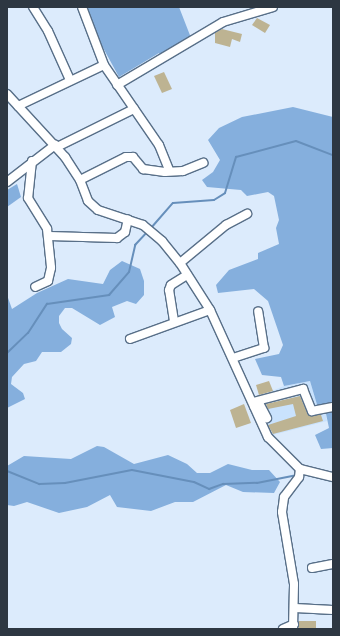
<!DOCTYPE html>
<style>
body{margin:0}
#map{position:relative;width:340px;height:636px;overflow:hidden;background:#dcebfc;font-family:"Noto Sans",sans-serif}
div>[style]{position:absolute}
.built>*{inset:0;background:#c9e2fd}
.forest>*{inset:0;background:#85afdd}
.stream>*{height:2px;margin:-1px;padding:0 1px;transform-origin:1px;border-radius:1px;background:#668fbb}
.building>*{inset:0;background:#bdb392}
.roads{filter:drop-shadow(1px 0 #586f88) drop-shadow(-1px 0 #586f88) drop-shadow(0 1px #586f88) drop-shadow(0 -1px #586f88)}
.minor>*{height:8px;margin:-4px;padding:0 4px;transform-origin:4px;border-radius:4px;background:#fff}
span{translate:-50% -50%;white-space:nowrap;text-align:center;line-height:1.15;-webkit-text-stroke:3px #f2f7fd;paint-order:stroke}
.frame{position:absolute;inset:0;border:8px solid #2d3742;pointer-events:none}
</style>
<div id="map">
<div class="built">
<i style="clip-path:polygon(310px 381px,318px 408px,325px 409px,327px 421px,269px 436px,255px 398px,284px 386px)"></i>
</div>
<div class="forest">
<i style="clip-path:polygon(87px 7px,179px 7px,193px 43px,184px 50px,163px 60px,159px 53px,119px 77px,101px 44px)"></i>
<i style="clip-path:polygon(293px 107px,333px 117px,333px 448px,321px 449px,315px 435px,329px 428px,325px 409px,318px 408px,310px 381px,284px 386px,281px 377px,262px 375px,255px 359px,279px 354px,283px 345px,268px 301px,254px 289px,218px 293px,216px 285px,229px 270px,258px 259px,258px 253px,279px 244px,276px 228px,279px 220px,274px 196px,268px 192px,247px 196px,241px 190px,207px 187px,202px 180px,213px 172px,220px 160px,208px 140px,219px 128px,242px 117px)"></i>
<i style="clip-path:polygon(17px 184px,21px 197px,7px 207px,7px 190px)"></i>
<i style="clip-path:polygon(122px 261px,140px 269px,144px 281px,144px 295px,136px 304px,127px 301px,112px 307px,115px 317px,100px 325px,72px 308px,65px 308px,59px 316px,59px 323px,62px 329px,72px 338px,71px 344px,61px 352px,42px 352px,36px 361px,24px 364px,12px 377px,11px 384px,23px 393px,25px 399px,7px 408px,7px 295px,12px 309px,37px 293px,68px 279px,103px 284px,110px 270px)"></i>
<i style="clip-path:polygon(97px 446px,104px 447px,134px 464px,168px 455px,187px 464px,197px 473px,210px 473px,228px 464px,252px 470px,269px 470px,280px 482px,274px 493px,243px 492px,226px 485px,193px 502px,175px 502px,151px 511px,117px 507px,110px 495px,87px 507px,59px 513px,27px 502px,14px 506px,7px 505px,7px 466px,24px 456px,71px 459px)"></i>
</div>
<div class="stream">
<i style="left:151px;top:228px;width:33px;rotate:-49deg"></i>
<i style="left:173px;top:203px;width:41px;rotate:-4.2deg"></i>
<i style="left:214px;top:200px;width:13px;rotate:-32deg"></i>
<i style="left:225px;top:193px;width:38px;rotate:-73deg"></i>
<i style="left:236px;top:157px;width:62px;rotate:-14.9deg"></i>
<i style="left:296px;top:141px;width:40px;rotate:21deg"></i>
<i style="left:7px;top:353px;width:29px;rotate:-44deg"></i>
<i style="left:28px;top:333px;width:35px;rotate:-57deg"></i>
<i style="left:47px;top:304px;width:63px;rotate:-8.3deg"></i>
<i style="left:109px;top:295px;width:30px;rotate:-49deg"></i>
<i style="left:129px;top:272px;width:28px;rotate:-77deg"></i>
<i style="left:135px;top:245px;width:19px;rotate:-47deg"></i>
<i style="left:7px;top:471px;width:35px;rotate:22deg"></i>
<i style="left:39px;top:484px;width:26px;rotate:-2deg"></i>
<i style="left:65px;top:483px;width:68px;rotate:-11deg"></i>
<i style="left:132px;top:470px;width:63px;rotate:11deg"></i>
<i style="left:194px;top:482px;width:17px;rotate:25deg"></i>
<i style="left:209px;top:489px;width:15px;rotate:-20deg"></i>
<i style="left:223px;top:484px;width:34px;rotate:-2deg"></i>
<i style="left:257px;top:483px;width:41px;rotate:-11.3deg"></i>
</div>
<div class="building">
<i style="clip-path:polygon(257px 18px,270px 25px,265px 33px,252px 25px)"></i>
<i style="clip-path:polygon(222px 29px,242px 34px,240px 42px,232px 39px,230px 47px,215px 43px,215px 33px)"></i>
<i style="clip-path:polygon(164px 72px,172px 89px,162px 93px,154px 76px)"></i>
<i style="clip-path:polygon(269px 381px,273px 391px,259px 395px,256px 385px)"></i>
<i style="clip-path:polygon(300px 396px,308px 415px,321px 415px,323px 421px,273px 434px,268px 425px,296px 416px,293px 404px,268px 409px,266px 404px)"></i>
<i style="clip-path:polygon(244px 404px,251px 423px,236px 428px,230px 410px)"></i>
<i style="clip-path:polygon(299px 621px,316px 621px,316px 629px,298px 629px)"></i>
</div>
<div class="roads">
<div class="minor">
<i style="left:33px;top:7px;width:28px;rotate:58deg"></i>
<i style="left:48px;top:31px;width:54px;rotate:65.8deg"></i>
<i style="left:82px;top:7px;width:62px;rotate:69.2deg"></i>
<i style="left:104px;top:65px;width:97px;rotate:55.5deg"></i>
<i style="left:159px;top:145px;width:27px;rotate:68deg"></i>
<i style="left:117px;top:85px;width:123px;rotate:-30.7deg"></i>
<i style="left:223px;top:22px;width:52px;rotate:-16.7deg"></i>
<i style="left:7px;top:94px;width:86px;rotate:47.4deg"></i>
<i style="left:65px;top:157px;width:27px;rotate:57deg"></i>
<i style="left:80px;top:180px;width:22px;rotate:69deg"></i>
<i style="left:88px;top:201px;width:13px;rotate:42deg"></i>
<i style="left:98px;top:210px;width:47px;rotate:18.4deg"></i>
<i style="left:143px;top:225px;width:25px;rotate:40deg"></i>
<i style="left:162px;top:241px;width:28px;rotate:51deg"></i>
<i style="left:180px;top:263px;width:56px;rotate:57.4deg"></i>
<i style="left:210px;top:310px;width:140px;rotate:65.5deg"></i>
<i style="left:268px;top:437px;width:45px;rotate:45deg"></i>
<i style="left:300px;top:469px;width:34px;rotate:14deg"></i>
<i style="left:18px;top:106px;width:95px;rotate:-25.5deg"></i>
<i style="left:57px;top:147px;width:86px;rotate:-26.3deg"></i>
<i style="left:32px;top:161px;width:37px;rotate:96deg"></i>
<i style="left:28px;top:198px;width:36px;rotate:58deg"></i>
<i style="left:47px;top:229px;width:39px;rotate:84deg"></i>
<i style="left:51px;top:268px;width:13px;rotate:103deg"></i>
<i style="left:48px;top:281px;width:14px;rotate:155deg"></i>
<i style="left:80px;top:180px;width:51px;rotate:-26.6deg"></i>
<i style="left:126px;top:157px;width:7px"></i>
<i style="left:133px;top:157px;width:16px;rotate:50deg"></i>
<i style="left:143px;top:169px;width:22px;rotate:8deg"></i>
<i style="left:165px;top:172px;width:18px;rotate:-3deg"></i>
<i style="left:183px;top:171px;width:22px;rotate:-22deg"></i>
<i style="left:7px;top:182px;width:61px;rotate:-37.6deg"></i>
<i style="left:49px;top:236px;width:68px;rotate:1.7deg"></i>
<i style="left:117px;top:238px;width:10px;rotate:-37deg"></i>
<i style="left:125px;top:232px;width:13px;rotate:-77deg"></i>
<i style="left:180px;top:263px;width:60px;rotate:-39.6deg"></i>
<i style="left:226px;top:225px;width:24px;rotate:-28deg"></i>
<i style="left:174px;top:321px;width:31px;rotate:-99deg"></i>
<i style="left:169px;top:290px;width:5px;rotate:-68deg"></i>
<i style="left:171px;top:285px;width:19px;rotate:-32deg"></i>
<i style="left:130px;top:339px;width:85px;rotate:-19.9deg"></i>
<i style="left:233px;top:358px;width:33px;rotate:-18deg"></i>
<i style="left:264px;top:348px;width:37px;rotate:-99deg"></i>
<i style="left:253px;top:402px;width:52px;rotate:-14.6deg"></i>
<i style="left:303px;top:389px;width:24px;rotate:68deg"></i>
<i style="left:312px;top:411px;width:21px;rotate:-11deg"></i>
<i style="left:254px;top:406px;width:6px;rotate:-9deg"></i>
<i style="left:260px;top:405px;width:15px;rotate:62deg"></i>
<i style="left:312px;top:568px;width:21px;rotate:-11deg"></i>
<i style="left:295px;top:608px;width:38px;rotate:3deg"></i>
<i style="left:283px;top:629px;width:12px;rotate:-24deg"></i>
<i style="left:293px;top:629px;width:45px;rotate:-88.7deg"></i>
<i style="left:294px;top:584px;width:73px;rotate:-99.5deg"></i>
<i style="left:282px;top:512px;width:15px;rotate:-82deg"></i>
<i style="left:284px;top:497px;width:25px;rotate:-53deg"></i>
<i style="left:299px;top:477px;width:8px;rotate:-83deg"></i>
</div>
</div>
<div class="frame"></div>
</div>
